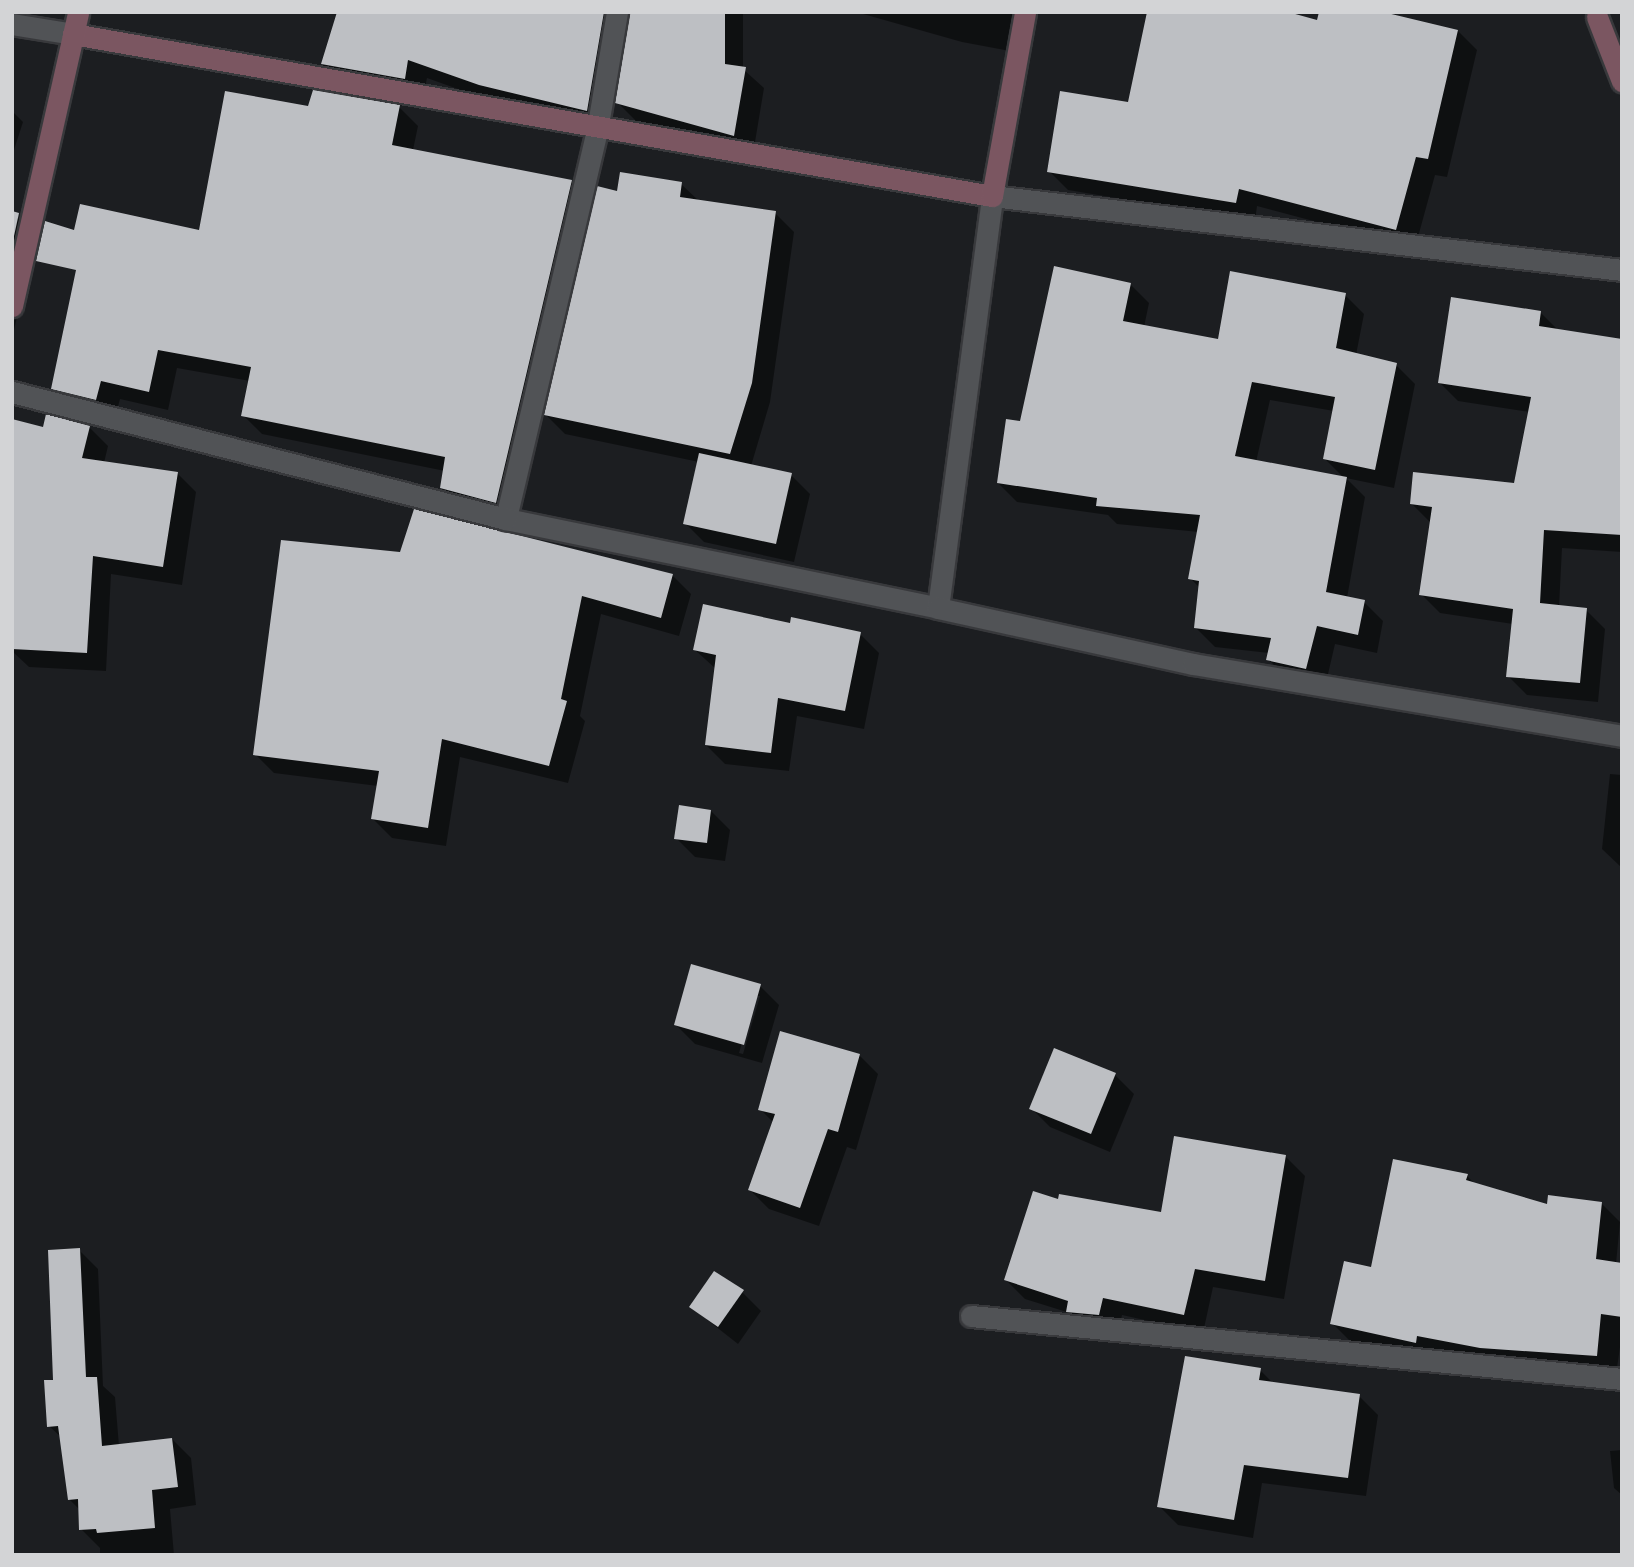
<!DOCTYPE html>
<style>
body{margin:0}
#map{position:relative;width:1634px;height:1567px;overflow:hidden;background:#1c1e21;font-family:"Playfair Display",serif}
div>[style]{position:absolute}
.shadow>*{inset:0;background:#0007}
.building>*{inset:0;background:#bdbfc3}
.roads{filter:drop-shadow(2px 0 #38393c) drop-shadow(-2px 0 #38393c) drop-shadow(0 2px #38393c) drop-shadow(0 -2px #38393c)}
.street>*{height:21px;margin:-10.5px;padding:0 10.5px;transform-origin:10.5px;border-radius:10.5px;background:#515356}
.secondary>*{height:21px;margin:-10.5px;padding:0 10.5px;transform-origin:10.5px;border-radius:10.5px;background:#7b5661}
span{translate:-50% -50%;white-space:nowrap;text-align:center;line-height:1.15;-webkit-text-stroke:7px #131518;paint-order:stroke}
.frame{position:absolute;inset:0;border:14px solid #d3d4d6;pointer-events:none}
</style>
<div id="map">
<div class="shadow">
<i style="clip-path:polygon(500px 12px,743px 12px,743px 69px,764px 88px,753px 154px,636px 121px,617px 102px,631px 18px,622px 29px,605px 129px,500px 104px,427px 78px,423px 97px,341px 83px,322px 64px)"></i>
<i style="clip-path:polygon(856px 12px,1039px 12px,1026px 54px,962px 42px)"></i>
<i style="clip-path:polygon(1458px 31px,1477px 50px,1447px 177px,1435px 175px,1415px 248px,1257px 206px,1255px 221px,1068px 190px,1049px 171px,1130px 104px)"></i>
<i style="clip-path:polygon(399px 107px,418px 126px,413px 150px,571px 182px,590px 201px,515px 521px,461px 507px,442px 488px,445px 471px,262px 434px,243px 415px,250px 381px,177px 368px,168px 410px,120px 399px,115px 418px,72px 407px,53px 388px,201px 233px)"></i>
<i style="clip-path:polygon(12px 111px,23px 122px,12px 156px)"></i>
<i style="clip-path:polygon(681px 184px,699px 201px,775px 213px,794px 232px,770px 402px,751px 466px,791px 475px,810px 494px,794px 562px,704px 542px,685px 523px,699px 462px,565px 434px,546px 415px,618px 193px)"></i>
<i style="clip-path:polygon(12px 213px,37px 234px,12px 338px)"></i>
<i style="clip-path:polygon(evenodd,1130px 284px,1149px 303px,1144px 327px,1219px 341px,1345px 295px,1364px 314px,1356px 355px,1396px 365px,1415px 384px,1394px 488px,1346px 478px,1365px 497px,1347px 598px,1364px 602px,1383px 621px,1377px 653px,1335px 644px,1325px 687px,1287px 678px,1268px 659px,1269px 653px,1215px 647px,1196px 628px,1200px 588px,1190px 578px,1199px 532px,1117px 524px,1108px 515px,1017px 502px,998px 483px,1021px 423px,1130px 284px,1270px 400px,1334px 411px,1325px 459px,1344px 478px,1256px 462px,1270px 400px)"></i>
<i style="clip-path:polygon(1541px 313px,1559px 331px,1622px 341px,1622px 552px,1562px 548px,1559px 607px,1586px 610px,1605px 629px,1598px 702px,1527px 695px,1508px 676px,1513px 624px,1440px 613px,1421px 594px,1431px 523px,1412px 504px,1516px 485px,1530px 412px,1458px 401px,1439px 382px)"></i>
<i style="clip-path:polygon(89px 427px,108px 446px,104px 463px,177px 473px,196px 492px,182px 585px,111px 574px,106px 671px,29px 667px,12px 651px,12px 599px,45px 429px)"></i>
<i style="clip-path:polygon(282px 542px,672px 575px,691px 594px,679px 636px,601px 614px,580px 716px,585px 721px,568px 783px,460px 757px,446px 846px,392px 838px,373px 819px,378px 786px,274px 773px,255px 754px)"></i>
<i style="clip-path:polygon(791px 625px,860px 634px,879px 653px,864px 729px,797px 716px,789px 771px,725px 764px,706px 745px,716px 669px,695px 650px)"></i>
<i style="clip-path:polygon(1610px 774px,1622px 775px,1622px 868px,1602px 849px)"></i>
<i style="clip-path:polygon(711px 811px,730px 830px,725px 861px,695px 857px,676px 838px)"></i>
<i style="clip-path:polygon(evenodd,760px 986px,779px 1005px,762px 1063px,695px 1044px,676px 1025px,760px 986px,756px 996px,760px 996px,743px 1054px,739px 1053px,756px 996px)"></i>
<i style="clip-path:polygon(859px 1055px,878px 1074px,856px 1150px,847px 1147px,819px 1226px,769px 1209px,750px 1190px,774px 1123px,760px 1109px)"></i>
<i style="clip-path:polygon(1115px 1075px,1134px 1094px,1110px 1152px,1050px 1127px,1031px 1108px)"></i>
<i style="clip-path:polygon(1286px 1157px,1305px 1176px,1284px 1299px,1213px 1287px,1203px 1333px,1122px 1315px,1118px 1333px,1087px 1330px,1070px 1313px,1025px 1299px,1006px 1280px,1059px 1201px,1163px 1214px)"></i>
<i style="clip-path:polygon(1467px 1176px,1475px 1184px,1549px 1206px,1601px 1203px,1620px 1222px,1616px 1264px,1622px 1264px,1622px 1333px,1616px 1375px,1435px 1361px,1351px 1342px,1332px 1323px,1373px 1270px)"></i>
<i style="clip-path:polygon(79px 1250px,98px 1269px,103px 1386px,115px 1397px,119px 1446px,172px 1439px,191px 1458px,196px 1505px,170px 1509px,174px 1555px,100px 1555px,100px 1548px,81px 1529px,80px 1510px,69px 1499px,62px 1438px,49px 1426px)"></i>
<i style="clip-path:polygon(742px 1292px,761px 1311px,738px 1344px,691px 1307px)"></i>
<i style="clip-path:polygon(1260px 1370px,1274px 1384px,1359px 1396px,1378px 1415px,1366px 1496px,1262px 1483px,1253px 1538px,1178px 1525px,1159px 1506px)"></i>
<i style="clip-path:polygon(1622px 1450px,1622px 1495px,1614px 1488px,1610px 1451px)"></i>
</div>
<div class="building">
<i style="clip-path:polygon(337px 12px,604px 12px,587px 111px,479px 85px,408px 60px,405px 79px,321px 64px)"></i>
<i style="clip-path:polygon(630px 12px,725px 14px,725px 64px,746px 67px,734px 136px,615px 103px)"></i>
<i style="clip-path:polygon(1147px 12px,1288px 12px,1317px 20px,1319px 12px,1383px 12px,1458px 30px,1428px 159px,1416px 157px,1396px 230px,1239px 189px,1236px 203px,1047px 172px,1060px 91px,1128px 102px)"></i>
<i style="clip-path:polygon(313px 90px,400px 105px,392px 145px,572px 180px,496px 503px,440px 488px,445px 457px,241px 416px,251px 367px,158px 350px,149px 392px,101px 381px,96px 400px,51px 389px,76px 270px,36px 261px,45px 221px,74px 230px,80px 204px,199px 230px,225px 91px,308px 106px)"></i>
<i style="clip-path:polygon(620px 172px,682px 182px,680px 197px,776px 211px,752px 383px,730px 454px,544px 415px,597px 186px,617px 191px)"></i>
<i style="clip-path:polygon(12px 211px,19px 213px,12px 245px)"></i>
<i style="clip-path:polygon(1054px 266px,1131px 283px,1123px 321px,1218px 339px,1230px 271px,1346px 293px,1336px 348px,1397px 363px,1375px 470px,1323px 459px,1335px 397px,1252px 382px,1235px 456px,1347px 477px,1326px 592px,1365px 600px,1358px 635px,1317px 626px,1306px 669px,1266px 660px,1271px 638px,1194px 628px,1199px 581px,1188px 579px,1200px 515px,1096px 506px,1097px 498px,997px 483px,1006px 419px,1020px 421px)"></i>
<i style="clip-path:polygon(1451px 297px,1541px 311px,1539px 326px,1622px 339px,1622px 535px,1544px 530px,1540px 603px,1587px 608px,1580px 683px,1506px 677px,1513px 609px,1419px 595px,1432px 507px,1410px 504px,1413px 472px,1514px 483px,1531px 397px,1438px 383px)"></i>
<i style="clip-path:polygon(46px 414px,90px 426px,82px 458px,178px 472px,163px 567px,93px 556px,87px 653px,12px 649px,12px 419px,43px 427px)"></i>
<i style="clip-path:polygon(699px 453px,792px 473px,776px 544px,683px 524px)"></i>
<i style="clip-path:polygon(414px 509px,673px 574px,661px 618px,582px 596px,561px 699px,567px 701px,549px 766px,442px 739px,428px 828px,371px 819px,379px 771px,253px 755px,281px 540px,400px 552px)"></i>
<i style="clip-path:polygon(703px 604px,790px 623px,791px 617px,861px 632px,845px 711px,778px 698px,771px 753px,705px 745px,716px 655px,693px 650px)"></i>
<i style="clip-path:polygon(679px 805px,711px 810px,707px 843px,674px 839px)"></i>
<i style="clip-path:polygon(691px 964px,761px 984px,744px 1045px,674px 1025px)"></i>
<i style="clip-path:polygon(780px 1031px,860px 1054px,838px 1132px,828px 1129px,800px 1208px,748px 1190px,775px 1114px,758px 1110px)"></i>
<i style="clip-path:polygon(1054px 1048px,1116px 1073px,1091px 1134px,1029px 1109px)"></i>
<i style="clip-path:polygon(1174px 1136px,1286px 1155px,1265px 1281px,1195px 1269px,1184px 1315px,1103px 1298px,1099px 1315px,1066px 1312px,1068px 1301px,1004px 1280px,1033px 1191px,1058px 1199px,1059px 1194px,1161px 1212px)"></i>
<i style="clip-path:polygon(1393px 1159px,1468px 1174px,1466px 1180px,1547px 1204px,1548px 1195px,1602px 1202px,1596px 1259px,1622px 1263px,1622px 1317px,1601px 1314px,1597px 1356px,1480px 1348px,1417px 1336px,1416px 1343px,1330px 1324px,1344px 1261px,1371px 1267px)"></i>
<i style="clip-path:polygon(80px 1248px,86px 1377px,97px 1377px,102px 1446px,172px 1438px,178px 1487px,152px 1490px,155px 1528px,97px 1533px,96px 1529px,79px 1530px,78px 1499px,68px 1500px,58px 1426px,47px 1427px,44px 1380px,53px 1380px,48px 1250px)"></i>
<i style="clip-path:polygon(714px 1271px,744px 1290px,718px 1327px,689px 1307px)"></i>
<i style="clip-path:polygon(1185px 1356px,1261px 1368px,1259px 1380px,1360px 1394px,1348px 1478px,1244px 1465px,1234px 1520px,1157px 1507px)"></i>
</div>
<div class="roads">
<div class="street">
<i style="left:617px;top:12px;width:120px;rotate:99.6deg"></i>
<i style="left:597px;top:130px;width:400px;rotate:103.2deg"></i>
<i style="left:506px;top:519px;width:441px;rotate:11.6deg"></i>
<i style="left:938px;top:608px;width:416px;rotate:-82.5deg"></i>
<i style="left:992px;top:196px;width:634px;rotate:6.7deg"></i>
<i style="left:12px;top:24px;width:62px;rotate:9.3deg"></i>
<i style="left:12px;top:392px;width:510px;rotate:14.42deg"></i>
<i style="left:938px;top:608px;width:261px;rotate:12.4deg"></i>
<i style="left:1193px;top:664px;width:435px;rotate:9.5deg"></i>
<i style="left:971px;top:1316px;width:654px;rotate:5.53deg"></i>
</div>
<div class="secondary">
<i style="left:1597px;top:17px;width:69px;rotate:68.7deg"></i>
<i style="left:73px;top:34px;width:933px;rotate:10deg"></i>
<i style="left:992px;top:196px;width:187px;rotate:-79.8deg"></i>
<i style="left:12px;top:306px;width:301px;rotate:-77.3deg"></i>
</div>
</div>
<div class="frame"></div>
</div>
